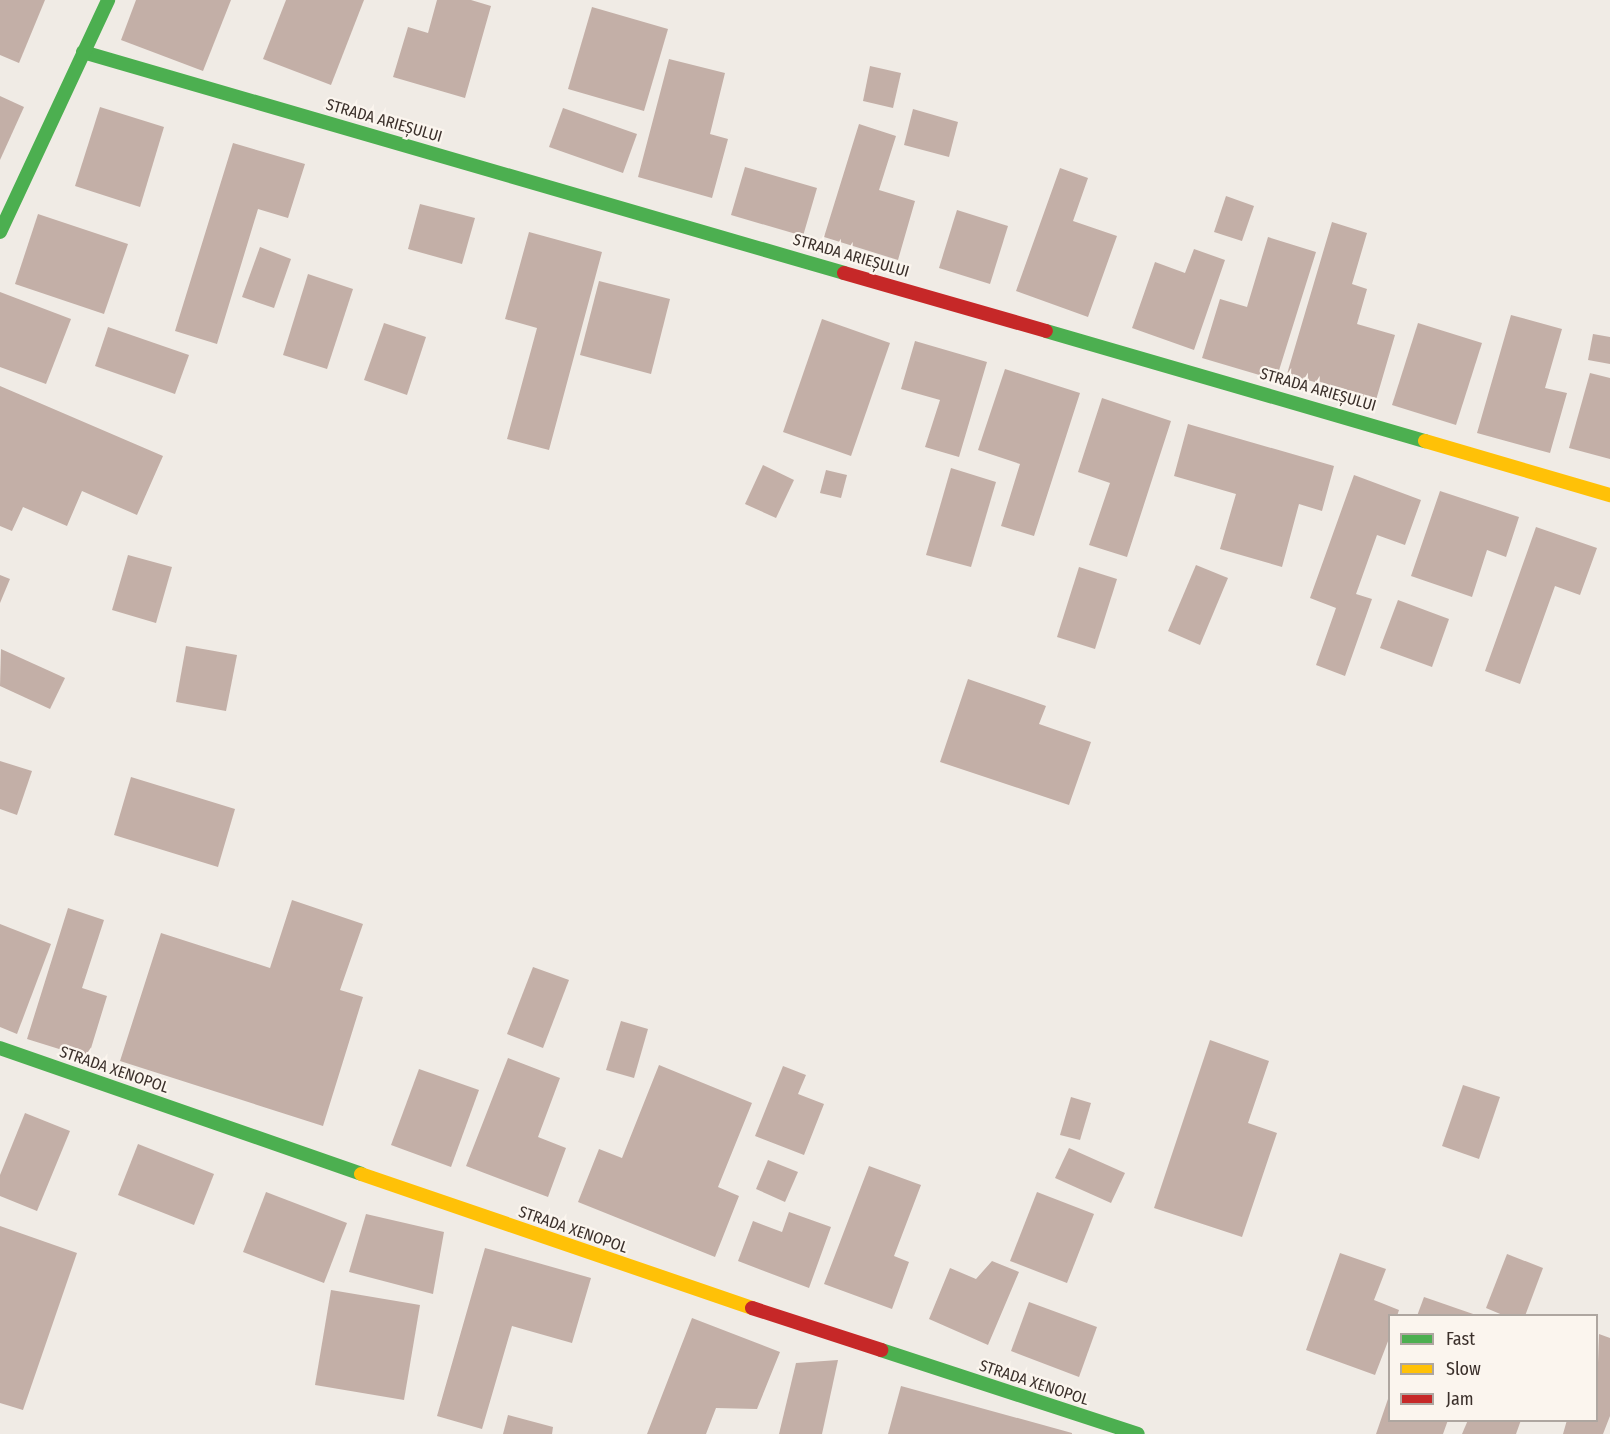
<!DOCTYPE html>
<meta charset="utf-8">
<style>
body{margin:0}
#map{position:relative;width:1610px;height:1434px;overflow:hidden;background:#f0ebe5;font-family:"Fira Sans Condensed",sans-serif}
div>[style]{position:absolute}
.building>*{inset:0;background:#c3afa7}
.fast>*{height:14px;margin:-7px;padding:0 7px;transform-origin:7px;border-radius:7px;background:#4caf50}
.slow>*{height:14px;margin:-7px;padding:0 7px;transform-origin:7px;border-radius:7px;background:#ffc107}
.jam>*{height:14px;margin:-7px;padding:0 7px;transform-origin:7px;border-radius:7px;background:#c62828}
span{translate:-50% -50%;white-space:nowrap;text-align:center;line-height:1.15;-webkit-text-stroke:4.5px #fbf5ee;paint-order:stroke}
.street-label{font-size:16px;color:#3b302b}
.legend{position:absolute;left:1388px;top:1314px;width:210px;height:108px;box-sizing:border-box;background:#fbf5ee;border:2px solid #aea6a0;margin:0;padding:8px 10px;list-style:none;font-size:18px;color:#3b302b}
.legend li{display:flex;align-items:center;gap:12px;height:30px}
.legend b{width:30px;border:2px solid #aea6a0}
</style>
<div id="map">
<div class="building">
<i style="clip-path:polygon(0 0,45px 0,19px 63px,0 55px)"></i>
<i style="clip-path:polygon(136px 0,231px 0,203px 71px,121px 40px)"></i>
<i style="clip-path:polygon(286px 0,364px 0,331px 85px,263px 59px)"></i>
<i style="clip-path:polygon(437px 0,471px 0,491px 6px,465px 98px,393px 77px,408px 27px,428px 33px)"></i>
<i style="clip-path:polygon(592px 7px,668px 29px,644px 111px,568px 89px)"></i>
<i style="clip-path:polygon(669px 59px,725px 73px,710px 134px,728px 139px,712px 198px,638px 177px)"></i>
<i style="clip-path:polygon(870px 66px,901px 73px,893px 108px,863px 101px)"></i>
<i style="clip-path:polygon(0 96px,24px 107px,0 160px)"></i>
<i style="clip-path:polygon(100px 107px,164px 127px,140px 207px,75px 186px)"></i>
<i style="clip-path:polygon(563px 108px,637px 134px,623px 173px,549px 147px)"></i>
<i style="clip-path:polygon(913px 109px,958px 122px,949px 157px,904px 145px)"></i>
<i style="clip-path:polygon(859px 124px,896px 136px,879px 190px,915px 201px,898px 260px,824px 237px)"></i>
<i style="clip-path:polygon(233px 143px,305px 164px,288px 218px,258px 209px,217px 344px,175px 331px)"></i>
<i style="clip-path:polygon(745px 167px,817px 188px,803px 236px,731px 215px)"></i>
<i style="clip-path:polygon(1060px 168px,1088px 178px,1073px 221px,1117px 236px,1088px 317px,1016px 291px)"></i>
<i style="clip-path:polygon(1226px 196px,1254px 206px,1242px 241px,1214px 232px)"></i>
<i style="clip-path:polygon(420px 204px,475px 218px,462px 264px,408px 249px)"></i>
<i style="clip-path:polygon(957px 210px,1008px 226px,990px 284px,939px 268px)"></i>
<i style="clip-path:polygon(38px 214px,128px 244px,104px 314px,15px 284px)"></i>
<i style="clip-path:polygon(1332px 222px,1367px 233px,1352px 284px,1367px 289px,1357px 324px,1395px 335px,1376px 400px,1287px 374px)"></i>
<i style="clip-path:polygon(529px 232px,602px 252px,549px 450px,507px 439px,537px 328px,505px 319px)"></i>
<i style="clip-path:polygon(1268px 237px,1316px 252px,1276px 380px,1202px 358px,1220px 299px,1247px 307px)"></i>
<i style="clip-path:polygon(260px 247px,291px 259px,274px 308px,242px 297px)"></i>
<i style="clip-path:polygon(1194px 249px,1225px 260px,1194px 350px,1132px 328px,1155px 262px,1185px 273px)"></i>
<i style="clip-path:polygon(308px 274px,353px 289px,327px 369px,283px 355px)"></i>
<i style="clip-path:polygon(599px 281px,670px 299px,651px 374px,580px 355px)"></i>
<i style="clip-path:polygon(0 292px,71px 319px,46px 384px,0 367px)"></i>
<i style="clip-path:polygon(1511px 315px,1562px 329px,1545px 388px,1567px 393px,1550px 453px,1477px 433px)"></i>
<i style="clip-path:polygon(822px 319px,890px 343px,851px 456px,783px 432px)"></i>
<i style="clip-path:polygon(384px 323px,426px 337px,407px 395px,364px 380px)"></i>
<i style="clip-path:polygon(1418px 323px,1482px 343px,1456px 425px,1392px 405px)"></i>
<i style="clip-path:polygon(108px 327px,189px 355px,175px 394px,95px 366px)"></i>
<i style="clip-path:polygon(1593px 334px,1610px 337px,1610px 364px,1588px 360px)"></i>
<i style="clip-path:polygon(915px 341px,987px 362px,959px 457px,925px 447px,940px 400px,901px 389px)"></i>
<i style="clip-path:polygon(1005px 369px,1080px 393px,1034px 536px,1001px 526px,1020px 464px,978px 450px)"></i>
<i style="clip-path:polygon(1590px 373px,1610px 378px,1610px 459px,1569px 448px)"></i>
<i style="clip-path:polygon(0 386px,163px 456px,137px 515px,82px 491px,67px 526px,23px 507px,12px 531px,0 526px)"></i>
<i style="clip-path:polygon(1102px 398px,1171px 421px,1127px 557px,1089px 545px,1110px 483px,1078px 472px)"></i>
<i style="clip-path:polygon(1188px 424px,1334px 466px,1322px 511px,1299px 504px,1282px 567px,1220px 549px,1236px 494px,1174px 476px)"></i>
<i style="clip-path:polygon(763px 465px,794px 480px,776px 518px,745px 504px)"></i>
<i style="clip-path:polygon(951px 468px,996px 482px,971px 567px,926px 555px)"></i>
<i style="clip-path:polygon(826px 470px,847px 475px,841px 498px,820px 493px)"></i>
<i style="clip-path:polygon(1354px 475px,1421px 500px,1405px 545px,1377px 535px,1356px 594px,1372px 599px,1345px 676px,1316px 665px,1336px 608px,1310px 598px)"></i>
<i style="clip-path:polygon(1440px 491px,1519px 517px,1506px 557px,1487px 550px,1472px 597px,1411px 576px)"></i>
<i style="clip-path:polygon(1536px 527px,1597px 548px,1580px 595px,1555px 586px,1520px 684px,1485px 671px)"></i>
<i style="clip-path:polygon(128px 555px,172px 567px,156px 623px,112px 610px)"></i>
<i style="clip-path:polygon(1196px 565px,1228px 578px,1200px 645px,1168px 631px)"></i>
<i style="clip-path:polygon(1079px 567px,1117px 579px,1095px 649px,1057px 637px)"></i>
<i style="clip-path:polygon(0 575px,10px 579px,0 603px)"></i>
<i style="clip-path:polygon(1398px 600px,1449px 619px,1432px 667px,1380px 648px)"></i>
<i style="clip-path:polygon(186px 646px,237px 655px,226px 711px,176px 702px)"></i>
<i style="clip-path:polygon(1px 649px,65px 678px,50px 709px,0 686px)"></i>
<i style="clip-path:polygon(968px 679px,1046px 706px,1039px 724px,1091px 742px,1069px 805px,940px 762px)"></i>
<i style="clip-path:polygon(0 761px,32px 771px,17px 815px,0 809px)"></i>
<i style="clip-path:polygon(131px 777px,235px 809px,218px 867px,114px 835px)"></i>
<i style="clip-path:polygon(292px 900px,363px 924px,340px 990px,363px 997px,323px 1126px,120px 1061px,161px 933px,270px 968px)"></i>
<i style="clip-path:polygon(68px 908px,104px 920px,82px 988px,107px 996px,88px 1058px,27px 1039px)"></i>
<i style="clip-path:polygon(0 924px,51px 944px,17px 1034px,0 1027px)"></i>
<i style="clip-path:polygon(533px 967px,569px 980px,543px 1048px,507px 1034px)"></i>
<i style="clip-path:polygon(621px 1021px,648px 1029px,634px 1078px,606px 1070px)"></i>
<i style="clip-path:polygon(1210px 1040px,1269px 1061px,1248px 1123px,1277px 1133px,1242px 1237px,1154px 1208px)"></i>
<i style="clip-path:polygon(508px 1058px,560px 1078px,538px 1137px,566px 1148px,548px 1197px,466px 1166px)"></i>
<i style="clip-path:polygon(659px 1065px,752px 1103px,718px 1187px,739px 1196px,715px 1257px,578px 1202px,599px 1149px,622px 1158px)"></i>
<i style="clip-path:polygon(783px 1066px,806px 1075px,798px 1094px,824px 1104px,804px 1155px,755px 1136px)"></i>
<i style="clip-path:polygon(419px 1069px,479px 1090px,451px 1167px,391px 1145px)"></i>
<i style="clip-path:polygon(1463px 1085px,1500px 1097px,1479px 1159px,1442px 1146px)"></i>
<i style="clip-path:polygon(1071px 1097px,1091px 1103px,1080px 1140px,1060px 1135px)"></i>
<i style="clip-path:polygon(25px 1113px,70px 1131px,37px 1211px,0 1196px,0 1175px)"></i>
<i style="clip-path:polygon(138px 1144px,214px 1174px,194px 1225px,118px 1195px)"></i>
<i style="clip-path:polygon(1069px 1148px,1125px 1173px,1111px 1203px,1055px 1178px)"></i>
<i style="clip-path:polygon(768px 1160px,798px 1172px,785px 1202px,756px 1189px)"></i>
<i style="clip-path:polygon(869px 1166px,921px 1185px,894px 1256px,909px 1262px,892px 1309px,824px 1284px)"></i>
<i style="clip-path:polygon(266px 1192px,347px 1223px,324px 1283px,243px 1252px)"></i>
<i style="clip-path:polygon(1037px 1192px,1094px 1214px,1067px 1283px,1010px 1261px)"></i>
<i style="clip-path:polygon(789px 1212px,831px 1227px,809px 1288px,738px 1261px,753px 1221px,782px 1232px)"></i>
<i style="clip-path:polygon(366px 1214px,444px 1232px,433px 1294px,349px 1272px)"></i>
<i style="clip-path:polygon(0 1226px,77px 1253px,23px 1410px,0 1403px)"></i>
<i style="clip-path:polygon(485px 1248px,591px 1278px,572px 1343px,512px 1326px,482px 1429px,437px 1416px)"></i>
<i style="clip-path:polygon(1340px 1253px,1386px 1269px,1374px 1300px,1399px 1310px,1397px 1316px,1390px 1316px,1390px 1336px,1375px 1375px,1306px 1350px)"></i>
<i style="clip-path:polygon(1507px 1254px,1543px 1268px,1525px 1316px,1505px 1316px,1486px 1308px)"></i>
<i style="clip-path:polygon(992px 1261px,1019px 1272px,988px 1345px,929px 1319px,950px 1268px,976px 1279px)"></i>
<i style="clip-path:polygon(331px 1290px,420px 1305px,404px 1400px,315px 1385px)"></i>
<i style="clip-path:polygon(1424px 1297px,1476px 1315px,1476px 1316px,1417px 1316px)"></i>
<i style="clip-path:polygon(1029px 1302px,1097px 1327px,1079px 1377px,1011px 1351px)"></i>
<i style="clip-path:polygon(692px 1318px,780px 1352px,757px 1409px,716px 1408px,706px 1434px,647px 1434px)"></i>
<i style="clip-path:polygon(1599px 1334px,1610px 1338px,1610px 1416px,1603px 1434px,1563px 1434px,1567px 1420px,1596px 1420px)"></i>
<i style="clip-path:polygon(838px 1360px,822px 1434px,779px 1434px,796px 1363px)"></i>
<i style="clip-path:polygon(901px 1386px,1072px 1433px,1072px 1434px,888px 1434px)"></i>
<i style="clip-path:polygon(1389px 1396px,1390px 1420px,1448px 1420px,1443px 1434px,1376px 1434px)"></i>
<i style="clip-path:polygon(508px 1415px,553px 1427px,552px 1434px,503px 1434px)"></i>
<i style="clip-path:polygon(1468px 1420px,1521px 1420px,1516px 1434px,1462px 1434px)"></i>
</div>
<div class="fast">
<i style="left:83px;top:52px;width:792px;rotate:16.19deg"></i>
<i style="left:0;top:232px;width:256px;rotate:-65deg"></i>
<i style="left:1046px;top:331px;width:395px;rotate:16.2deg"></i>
<i style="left:0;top:1048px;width:382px;rotate:19.2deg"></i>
<i style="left:881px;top:1350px;width:270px;rotate:18.1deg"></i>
</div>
<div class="slow">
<i style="left:1425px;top:441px;width:193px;rotate:16.3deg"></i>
<i style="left:361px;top:1174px;width:413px;rotate:18.9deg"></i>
</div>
<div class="jam">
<i style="left:844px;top:273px;width:210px;rotate:16deg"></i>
<i style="left:752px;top:1308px;width:136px;rotate:18deg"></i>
</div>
<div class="street-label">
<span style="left:384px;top:121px;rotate:16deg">STRADA ARIEȘULUI</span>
<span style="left:851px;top:256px;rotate:16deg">STRADA ARIEȘULUI</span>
<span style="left:1318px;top:390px;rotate:16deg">STRADA ARIEȘULUI</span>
<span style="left:114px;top:1070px;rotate:19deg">STRADA XENOPOL</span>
<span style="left:573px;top:1230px;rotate:19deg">STRADA XENOPOL</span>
<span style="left:1034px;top:1383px;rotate:18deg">STRADA XENOPOL</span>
</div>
<ul class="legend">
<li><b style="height:8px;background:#4caf50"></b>Fast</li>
<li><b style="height:8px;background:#ffc107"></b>Slow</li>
<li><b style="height:8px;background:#c62828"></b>Jam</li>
</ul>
</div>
